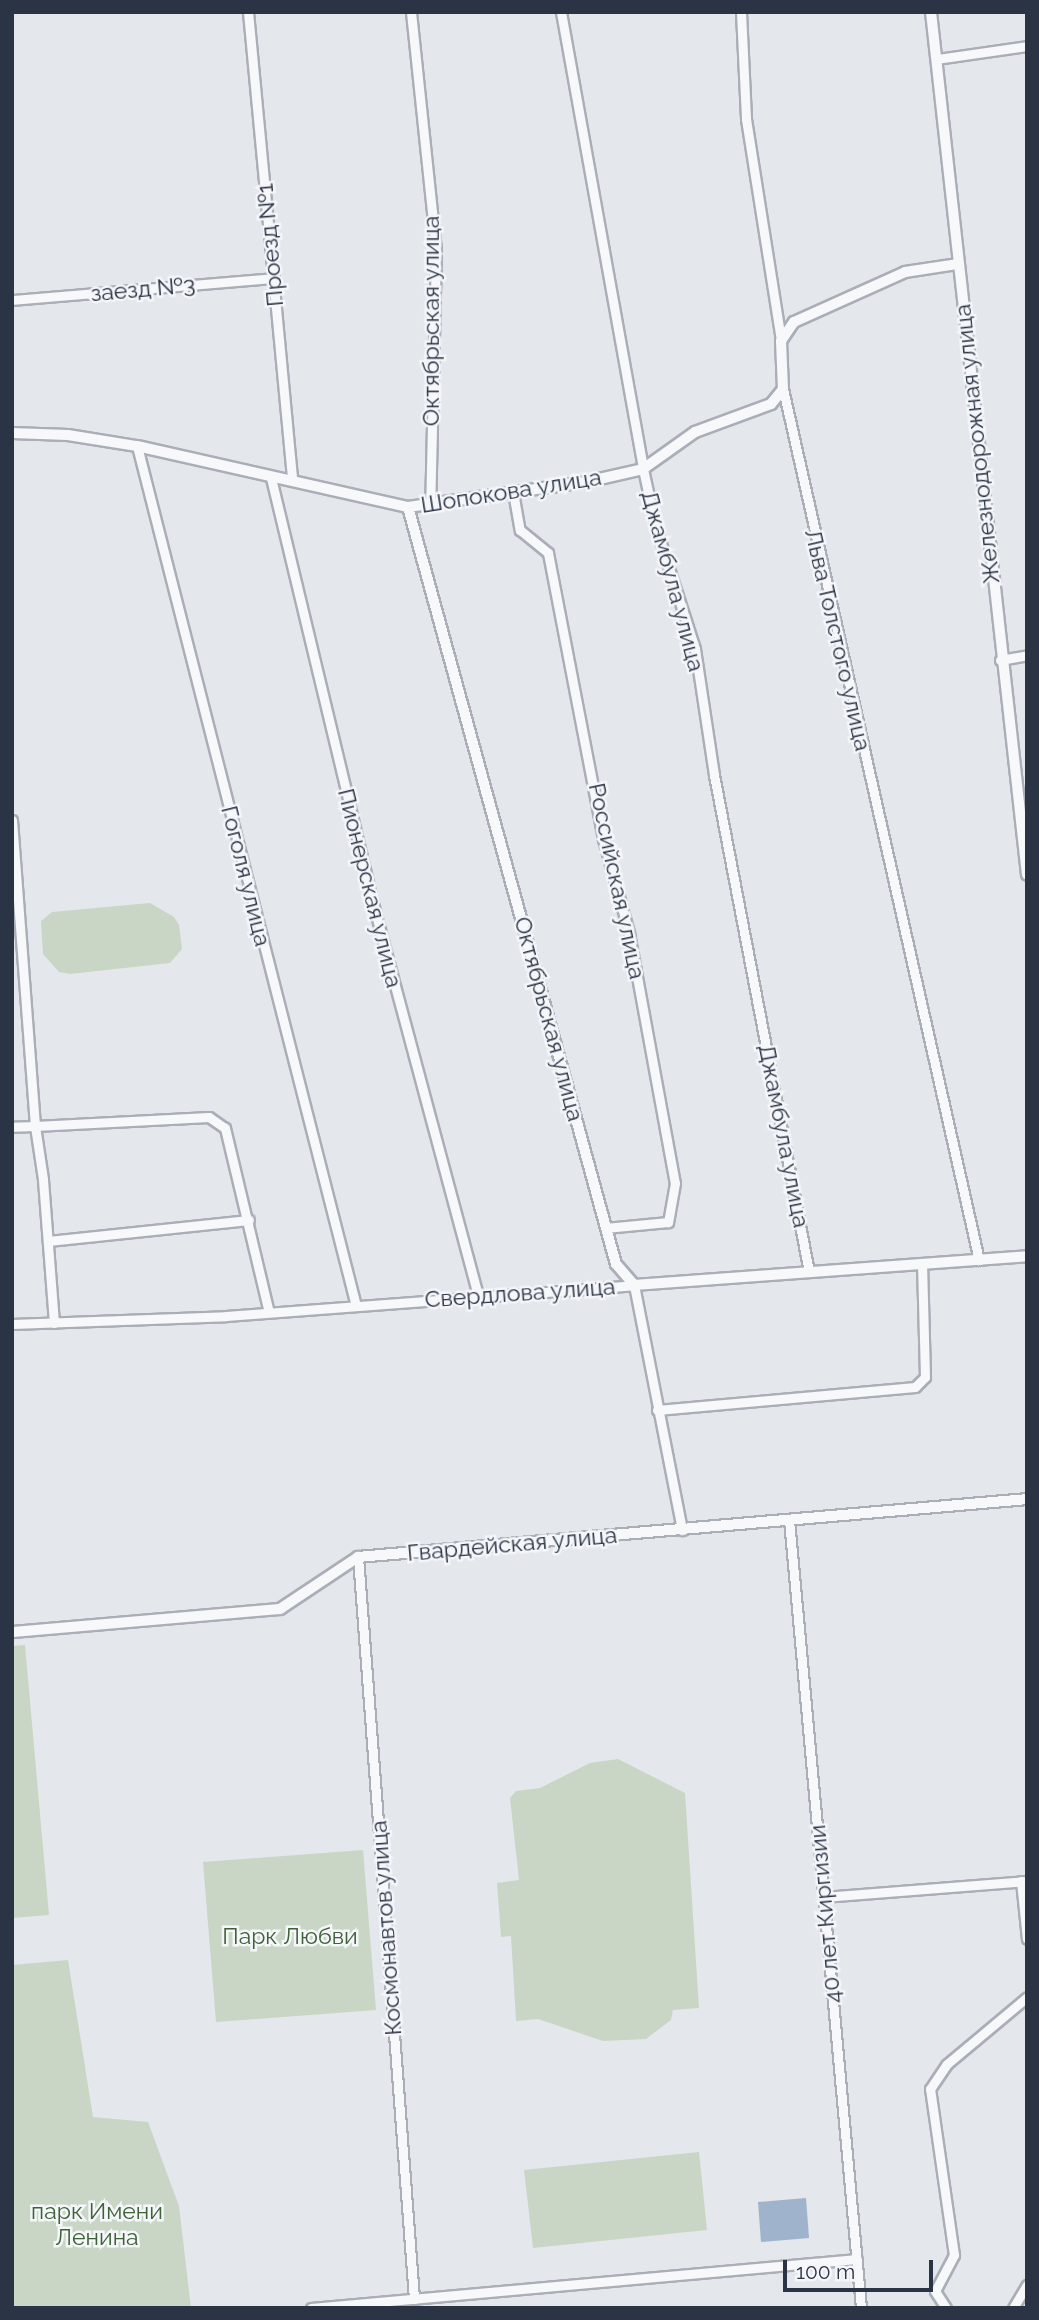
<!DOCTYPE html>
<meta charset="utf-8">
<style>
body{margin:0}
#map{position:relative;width:1039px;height:2320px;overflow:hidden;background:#e4e7ec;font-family:Raleway,sans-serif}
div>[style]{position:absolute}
.green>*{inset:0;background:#c9d6c5}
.water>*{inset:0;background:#9fb4cc}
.roads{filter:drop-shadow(2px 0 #a9aeb7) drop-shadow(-2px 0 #a9aeb7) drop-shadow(0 2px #a9aeb7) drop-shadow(0 -2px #a9aeb7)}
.minor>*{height:9px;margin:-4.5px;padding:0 4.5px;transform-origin:4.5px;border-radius:4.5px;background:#f7f8fa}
.tertiary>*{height:10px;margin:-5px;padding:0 5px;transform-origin:5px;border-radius:5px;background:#f7f8fa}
span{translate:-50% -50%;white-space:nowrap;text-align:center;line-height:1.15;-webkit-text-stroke:5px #f4f6f9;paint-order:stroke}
.street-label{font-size:23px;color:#2b3445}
.park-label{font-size:23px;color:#3f6138}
.frame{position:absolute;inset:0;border:14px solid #2b3445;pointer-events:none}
.scale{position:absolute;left:783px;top:2260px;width:150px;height:32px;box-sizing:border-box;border:4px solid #2b3445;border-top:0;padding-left:9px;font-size:21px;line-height:24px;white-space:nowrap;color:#2b3445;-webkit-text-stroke:5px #f4f6f9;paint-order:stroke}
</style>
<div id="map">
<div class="green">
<i style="clip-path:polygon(150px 903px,174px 917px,179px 925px,182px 949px,170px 963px,70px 974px,59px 972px,43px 954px,41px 921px,52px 912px)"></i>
<i style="clip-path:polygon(25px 1645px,49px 1915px,12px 1918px,12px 1646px)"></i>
<i style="clip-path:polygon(618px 1759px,685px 1793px,699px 2008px,673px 2010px,671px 2020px,646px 2039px,603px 2041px,538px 2019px,516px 2021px,511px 1936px,501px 1937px,497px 1883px,519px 1880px,510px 1798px,516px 1791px,540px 1788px,590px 1763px)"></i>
<i style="clip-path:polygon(363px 1850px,376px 2010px,216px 2022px,203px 1862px)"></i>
<i style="clip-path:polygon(68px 1960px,93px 2117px,148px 2122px,179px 2206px,191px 2308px,12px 2308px,12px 1965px)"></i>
<i style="clip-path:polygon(699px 2152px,707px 2230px,533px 2248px,524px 2170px)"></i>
</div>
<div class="water">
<i style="clip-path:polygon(806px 2198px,809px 2238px,761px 2242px,758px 2202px)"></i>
</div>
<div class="roads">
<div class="minor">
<i style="left:248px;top:12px;width:468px;rotate:84.6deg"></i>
<i style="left:411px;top:12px;width:239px;rotate:84deg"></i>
<i style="left:436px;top:250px;width:255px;rotate:91.3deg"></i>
<i style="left:561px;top:12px;width:464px;rotate:79.8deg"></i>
<i style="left:643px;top:469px;width:60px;rotate:77.6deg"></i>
<i style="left:656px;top:528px;width:127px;rotate:72.1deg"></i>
<i style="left:695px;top:649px;width:127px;rotate:81.4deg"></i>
<i style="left:714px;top:775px;width:506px;rotate:79.18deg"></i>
<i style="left:741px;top:12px;width:107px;rotate:87.3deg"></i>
<i style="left:746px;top:119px;width:225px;rotate:81deg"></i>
<i style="left:937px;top:59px;width:91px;rotate:-8.2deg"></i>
<i style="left:12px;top:300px;width:263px;rotate:-4.8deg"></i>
<i style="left:783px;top:389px;width:893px;rotate:77.32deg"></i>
<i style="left:137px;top:446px;width:887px;rotate:75.71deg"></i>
<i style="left:271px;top:478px;width:445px;rotate:76.5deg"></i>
<i style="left:375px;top:911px;width:399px;rotate:75deg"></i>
<i style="left:513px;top:492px;width:39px;rotate:80deg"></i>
<i style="left:520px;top:530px;width:36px;rotate:39deg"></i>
<i style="left:548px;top:553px;width:291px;rotate:79.1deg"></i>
<i style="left:603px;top:839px;width:98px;rotate:74.5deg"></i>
<i style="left:629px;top:933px;width:254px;rotate:79.6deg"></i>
<i style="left:675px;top:1183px;width:40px;rotate:100deg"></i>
<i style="left:668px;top:1222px;width:63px;rotate:174.6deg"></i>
<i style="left:1000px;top:660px;width:27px;rotate:-10deg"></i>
<i style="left:12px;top:820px;width:307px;rotate:85.7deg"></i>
<i style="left:35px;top:1126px;width:23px;rotate:178deg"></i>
<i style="left:48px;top:1241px;width:202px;rotate:-6deg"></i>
<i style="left:54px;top:1323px;width:144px;rotate:-94.4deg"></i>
<i style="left:43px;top:1179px;width:54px;rotate:-98.6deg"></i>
<i style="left:35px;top:1126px;width:174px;rotate:-3deg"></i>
<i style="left:209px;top:1117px;width:19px;rotate:35deg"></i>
<i style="left:225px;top:1128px;width:189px;rotate:76.6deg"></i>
<i style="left:12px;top:1324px;width:214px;rotate:-2.1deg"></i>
<i style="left:226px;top:1316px;width:409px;rotate:-4.3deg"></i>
<i style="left:634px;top:1285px;width:250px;rotate:78.9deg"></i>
<i style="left:657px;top:1410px;width:259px;rotate:-5.1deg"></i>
<i style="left:915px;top:1387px;width:14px;rotate:-45deg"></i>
<i style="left:925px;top:1377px;width:111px;rotate:-91.5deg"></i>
<i style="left:789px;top:1520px;width:791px;rotate:84.78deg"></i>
<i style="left:358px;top:1557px;width:744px;rotate:85.68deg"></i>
<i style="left:1021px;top:1881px;width:58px;rotate:84.1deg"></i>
<i style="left:823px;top:1897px;width:205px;rotate:-4.5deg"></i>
<i style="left:311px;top:2308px;width:548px;rotate:-5.13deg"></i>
<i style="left:946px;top:2308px;width:20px;rotate:-123deg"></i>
<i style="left:935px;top:2291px;width:41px;rotate:-62.2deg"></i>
<i style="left:954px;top:2255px;width:168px;rotate:-98.2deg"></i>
<i style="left:930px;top:2089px;width:30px;rotate:-56deg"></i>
<i style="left:947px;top:2064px;width:104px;rotate:-39.9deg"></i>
<i style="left:1013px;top:2308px;width:27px;rotate:-59deg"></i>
</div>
<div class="tertiary">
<i style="left:931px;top:12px;width:868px;rotate:83.65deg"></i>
<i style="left:12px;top:433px;width:56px;rotate:2deg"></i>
<i style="left:68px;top:435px;width:70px;rotate:9.1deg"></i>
<i style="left:137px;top:446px;width:278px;rotate:12.7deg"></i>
<i style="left:408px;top:507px;width:180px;rotate:-8deg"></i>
<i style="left:586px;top:482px;width:58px;rotate:-12.8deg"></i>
<i style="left:643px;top:469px;width:64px;rotate:-35.4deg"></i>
<i style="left:695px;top:432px;width:81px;rotate:-20.2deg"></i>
<i style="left:771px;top:404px;width:19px;rotate:-51deg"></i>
<i style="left:783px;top:389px;width:48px;rotate:-92.4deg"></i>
<i style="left:781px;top:341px;width:23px;rotate:-56deg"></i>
<i style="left:794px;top:322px;width:122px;rotate:-24.2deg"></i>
<i style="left:905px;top:272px;width:54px;rotate:-8.6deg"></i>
<i style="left:408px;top:507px;width:785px;rotate:74.64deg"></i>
<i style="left:616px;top:1264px;width:28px;rotate:49deg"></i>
<i style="left:634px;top:1285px;width:394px;rotate:-4.2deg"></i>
<i style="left:12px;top:1632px;width:269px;rotate:-4.9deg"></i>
<i style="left:280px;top:1609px;width:94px;rotate:-33.7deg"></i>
<i style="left:358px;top:1557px;width:672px;rotate:-4.95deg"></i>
</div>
</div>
<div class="street-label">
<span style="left:270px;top:245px;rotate:-95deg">Проезд №1</span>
<span style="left:143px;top:289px;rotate:-5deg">заезд №3</span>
<span style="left:431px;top:321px;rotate:-90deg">Октябрьская улица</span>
<span style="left:977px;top:444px;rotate:-96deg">Железнодорожная улица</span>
<span style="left:511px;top:491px;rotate:-9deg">Шопокова улица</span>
<span style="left:673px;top:581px;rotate:75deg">Джамбула улица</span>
<span style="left:838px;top:640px;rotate:77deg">Льва Толстого улица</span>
<span style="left:246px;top:876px;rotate:76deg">Гоголя улица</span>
<span style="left:617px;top:881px;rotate:78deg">Российская улица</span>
<span style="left:370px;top:888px;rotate:76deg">Пионерская улица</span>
<span style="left:549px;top:1019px;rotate:75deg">Октябрьская улица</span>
<span style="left:784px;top:1136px;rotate:79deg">Джамбула улица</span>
<span style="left:520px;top:1293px;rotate:-4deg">Свердлова улица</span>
<span style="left:512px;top:1544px;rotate:-5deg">Гвардейская улица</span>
<span style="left:825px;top:1914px;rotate:-95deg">40 лет Киргизии</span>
<span style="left:386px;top:1928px;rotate:-94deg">Космонавтов улица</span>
</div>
<div class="park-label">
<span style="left:290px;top:1936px">Парк Любви</span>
<span style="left:97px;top:2224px">парк Имени<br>Ленина</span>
</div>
<div class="frame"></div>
<div class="scale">100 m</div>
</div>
